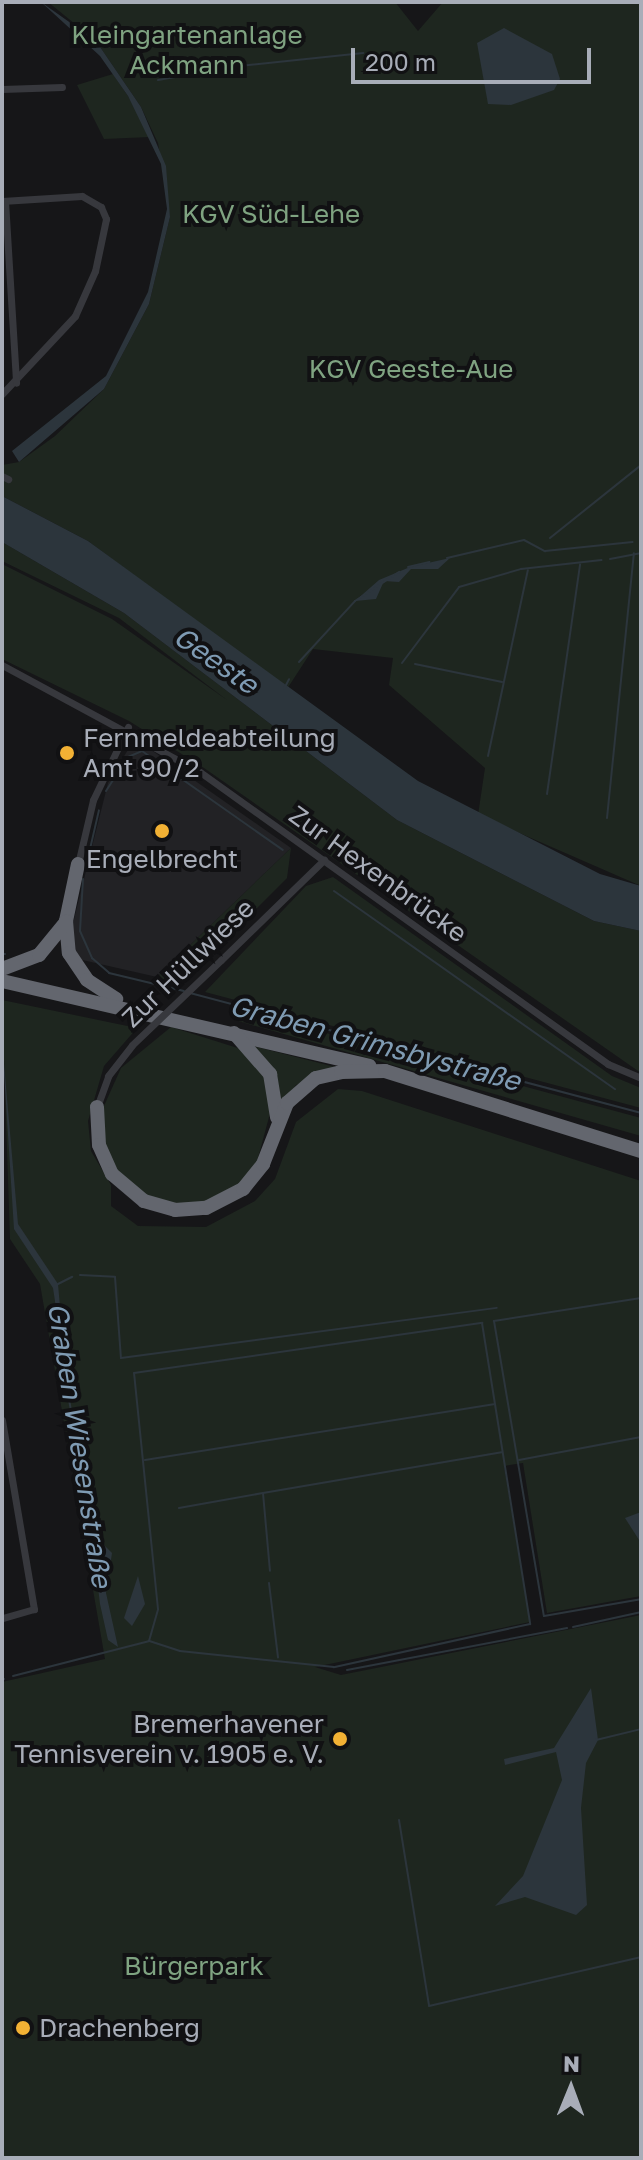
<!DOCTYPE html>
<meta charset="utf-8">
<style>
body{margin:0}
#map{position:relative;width:643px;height:2160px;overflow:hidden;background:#161618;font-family:"Golos Text",sans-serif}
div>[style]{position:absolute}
.built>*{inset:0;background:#222225}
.green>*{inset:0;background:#1e261f}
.water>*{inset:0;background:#2c353c}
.stream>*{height:2px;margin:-1px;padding:0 1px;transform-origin:1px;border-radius:1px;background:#2c353c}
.street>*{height:7px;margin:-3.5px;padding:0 3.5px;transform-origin:3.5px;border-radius:3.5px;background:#37383d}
.highway>*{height:14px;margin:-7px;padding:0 7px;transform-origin:7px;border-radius:7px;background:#63666e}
.street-bridge>*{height:7px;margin:-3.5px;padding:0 3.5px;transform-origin:3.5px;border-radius:3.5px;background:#37383d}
.dots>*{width:22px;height:22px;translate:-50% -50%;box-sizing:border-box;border:4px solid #111113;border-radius:50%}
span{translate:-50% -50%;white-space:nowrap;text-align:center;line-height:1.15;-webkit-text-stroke:8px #111113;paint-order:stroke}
.park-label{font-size:26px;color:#7fa381}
.poi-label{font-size:26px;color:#a8adb8}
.left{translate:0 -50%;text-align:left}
.right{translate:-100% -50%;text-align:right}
.street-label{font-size:26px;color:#a8adb8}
.water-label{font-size:28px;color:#7f9bb3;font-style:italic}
.frame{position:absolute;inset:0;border:4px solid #a8adb8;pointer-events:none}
.north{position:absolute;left:531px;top:2048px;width:80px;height:80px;-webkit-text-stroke:6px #111113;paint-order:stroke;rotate:1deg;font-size:22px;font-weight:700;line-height:32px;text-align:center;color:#a8adb8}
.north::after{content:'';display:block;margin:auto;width:28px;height:36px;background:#a8adb8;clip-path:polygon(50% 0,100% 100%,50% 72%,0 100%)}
.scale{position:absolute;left:351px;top:48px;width:240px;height:36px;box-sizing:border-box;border:4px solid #a8adb8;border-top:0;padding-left:10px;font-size:24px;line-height:28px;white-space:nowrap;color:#a8adb8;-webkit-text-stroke:6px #111113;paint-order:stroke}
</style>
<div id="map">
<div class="built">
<i style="clip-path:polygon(144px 745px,291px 848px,157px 977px,78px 959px,70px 935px,108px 783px,129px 748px)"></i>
</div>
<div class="green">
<i style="clip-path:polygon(48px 2px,395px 2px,418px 31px,443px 2px,641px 2px,641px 886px,478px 815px,485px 768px,389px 685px,393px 658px,313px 649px,287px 689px,88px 541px,2px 496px,2px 465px,19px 462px,55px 436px,104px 389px,149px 304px,170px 217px,158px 143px,141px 107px,96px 41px)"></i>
<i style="clip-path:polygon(113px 74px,128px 96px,150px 137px,104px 139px,77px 85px)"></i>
<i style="clip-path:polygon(2px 542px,124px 613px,397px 820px,594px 921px,641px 931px,641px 1073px,204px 768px,129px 721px,2px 659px,2px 564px,112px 619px,227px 700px,119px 618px,2px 561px)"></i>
<i style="clip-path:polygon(291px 848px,287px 878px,180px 985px,157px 977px)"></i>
<i style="clip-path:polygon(333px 877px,612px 1076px,641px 1088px,641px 1108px,205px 992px,306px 886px)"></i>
<i style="clip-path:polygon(2px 1000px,137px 1028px,104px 1066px,88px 1121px,91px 1151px,111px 1185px,111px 1206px,138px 1226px,206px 1227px,255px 1201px,275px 1179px,296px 1122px,338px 1089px,362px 1091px,641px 1181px,641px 1596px,547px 1613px,523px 1463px,504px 1466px,530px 1622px,315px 1667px,341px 1675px,641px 1615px,641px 2158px,2px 2158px,2px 1682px,105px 1659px,40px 1284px,10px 1239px)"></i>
<i style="clip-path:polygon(241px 1010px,641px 1118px,641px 1136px,238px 1021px)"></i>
<i style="clip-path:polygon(171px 1027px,244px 1050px,270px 1086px,272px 1106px,255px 1169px,222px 1199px,184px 1207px,140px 1194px,110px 1162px,99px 1117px,121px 1068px)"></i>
<i style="clip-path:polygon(253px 1046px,339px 1068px,296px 1085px,281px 1106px)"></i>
</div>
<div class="water">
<i style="clip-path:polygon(41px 2px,96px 41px,141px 107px,166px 166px,170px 217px,149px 304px,104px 389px,19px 462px,12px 451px,106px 376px,148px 292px,167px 209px,161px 164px,128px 96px,100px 56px)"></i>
<i style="clip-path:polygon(504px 28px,552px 54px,560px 79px,554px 90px,511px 105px,488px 104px,477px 43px)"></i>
<i style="clip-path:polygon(2px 496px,88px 541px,418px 781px,600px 874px,641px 886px,641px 931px,594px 921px,397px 820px,124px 613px,2px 542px)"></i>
<i style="clip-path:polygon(450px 558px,438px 569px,411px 569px,399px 582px,384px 581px,376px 599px,355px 601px,379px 580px,410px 567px)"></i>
<i style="clip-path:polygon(2px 1041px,18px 1224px,58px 1284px,66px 1374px,53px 1288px,14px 1229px)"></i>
<i style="clip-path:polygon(85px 1478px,96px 1537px,112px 1553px,106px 1593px,118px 1647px,108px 1640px,100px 1604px)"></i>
<i style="clip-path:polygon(641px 1512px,641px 1543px,625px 1518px)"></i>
<i style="clip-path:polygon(138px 1576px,145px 1604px,132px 1626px,124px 1618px)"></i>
<i style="clip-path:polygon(591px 1688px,598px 1740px,586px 1763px,581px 1808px,587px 1905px,576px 1915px,525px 1897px,495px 1906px,523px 1876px,562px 1780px,556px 1752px,505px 1765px,504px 1759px,554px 1748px)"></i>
</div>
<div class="stream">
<i style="left:239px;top:66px;width:125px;rotate:-6deg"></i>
<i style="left:158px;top:80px;width:70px;rotate:-9.9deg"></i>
<i style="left:550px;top:538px;width:117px;rotate:-38.7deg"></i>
<i style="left:447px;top:558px;width:79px;rotate:-13.2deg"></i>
<i style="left:524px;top:540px;width:24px;rotate:28deg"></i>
<i style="left:545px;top:551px;width:88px;rotate:-5.8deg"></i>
<i style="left:610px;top:559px;width:32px;rotate:-11deg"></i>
<i style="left:408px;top:567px;width:22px;rotate:-13deg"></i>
<i style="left:299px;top:662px;width:83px;rotate:-47.4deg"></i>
<i style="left:355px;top:601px;width:53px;rotate:-33.4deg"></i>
<i style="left:402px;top:663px;width:95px;rotate:-53.1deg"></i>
<i style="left:459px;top:587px;width:65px;rotate:-16.2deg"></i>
<i style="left:521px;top:569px;width:81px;rotate:-6.3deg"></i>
<i style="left:415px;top:664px;width:89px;rotate:11.7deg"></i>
<i style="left:284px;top:689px;width:11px;rotate:-63deg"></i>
<i style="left:488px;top:756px;width:190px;rotate:-77.9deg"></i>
<i style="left:106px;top:791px;width:40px;rotate:-57.1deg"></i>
<i style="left:128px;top:757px;width:15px;rotate:-23deg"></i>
<i style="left:142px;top:751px;width:172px;rotate:35.1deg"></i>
<i style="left:547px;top:794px;width:232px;rotate:-81.8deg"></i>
<i style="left:607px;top:818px;width:266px;rotate:-84.2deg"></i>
<i style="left:87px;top:862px;width:53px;rotate:-77deg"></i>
<i style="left:83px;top:879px;width:52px;rotate:93.3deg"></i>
<i style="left:80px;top:931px;width:30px;rotate:66deg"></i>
<i style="left:92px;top:958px;width:23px;rotate:41deg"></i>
<i style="left:109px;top:973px;width:77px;rotate:13.5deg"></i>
<i style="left:334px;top:891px;width:344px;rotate:35.2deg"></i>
<i style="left:2px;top:954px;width:3px"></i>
<i style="left:190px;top:993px;width:467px;rotate:14.9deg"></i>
<i style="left:80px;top:1275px;width:35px;rotate:3deg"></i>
<i style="left:115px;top:1277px;width:81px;rotate:85.8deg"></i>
<i style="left:121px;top:1358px;width:379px;rotate:-7.6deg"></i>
<i style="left:58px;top:1284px;width:16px;rotate:-27deg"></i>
<i style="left:641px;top:1298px;width:149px;rotate:171.1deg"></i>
<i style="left:494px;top:1321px;width:299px;rotate:80.4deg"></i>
<i style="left:544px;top:1616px;width:98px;rotate:-9.9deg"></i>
<i style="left:64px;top:1371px;width:110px;rotate:80deg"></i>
<i style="left:145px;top:1460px;width:353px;rotate:-9.1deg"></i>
<i style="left:519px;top:1460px;width:124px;rotate:-10.7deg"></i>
<i style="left:263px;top:1493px;width:242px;rotate:-9.7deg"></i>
<i style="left:179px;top:1508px;width:85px;rotate:-10.1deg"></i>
<i style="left:263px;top:1493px;width:78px;rotate:84.9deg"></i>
<i style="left:269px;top:1583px;width:75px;rotate:83.1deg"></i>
<i style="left:573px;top:1627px;width:70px;rotate:-12.4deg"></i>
<i style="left:347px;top:1670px;width:224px;rotate:-10.8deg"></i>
<i style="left:13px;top:1676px;width:140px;rotate:-14.4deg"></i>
<i style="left:149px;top:1641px;width:33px;rotate:-74deg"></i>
<i style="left:158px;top:1609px;width:237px;rotate:-95.8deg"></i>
<i style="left:134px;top:1373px;width:352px;rotate:-8.2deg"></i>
<i style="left:482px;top:1323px;width:305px;rotate:80.9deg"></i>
<i style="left:530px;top:1624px;width:201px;rotate:167.6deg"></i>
<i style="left:334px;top:1667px;width:155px;rotate:-174.1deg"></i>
<i style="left:180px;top:1651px;width:33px;rotate:-162deg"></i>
<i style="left:2px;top:1679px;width:2px"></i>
<i style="left:596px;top:1740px;width:46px;rotate:-13.7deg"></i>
<i style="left:640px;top:1790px;width:1px"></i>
<i style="left:399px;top:1820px;width:188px;rotate:80.8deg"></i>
<i style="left:429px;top:2006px;width:218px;rotate:-13deg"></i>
</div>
<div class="street">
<i style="left:2px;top:89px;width:60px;rotate:-1.9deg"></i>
<i style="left:2px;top:201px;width:80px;rotate:-3.6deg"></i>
<i style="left:82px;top:196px;width:22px;rotate:30deg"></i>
<i style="left:101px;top:207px;width:13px;rotate:67deg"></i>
<i style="left:106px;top:219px;width:53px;rotate:101.9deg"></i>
<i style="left:95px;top:271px;width:49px;rotate:114deg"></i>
<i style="left:75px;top:316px;width:107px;rotate:133.1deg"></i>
<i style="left:5px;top:201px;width:182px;rotate:86.5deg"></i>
<i style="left:2px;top:476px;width:7px;rotate:27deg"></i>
<i style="left:2px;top:665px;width:225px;rotate:28.4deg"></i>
<i style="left:200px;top:772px;width:502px;rotate:35.59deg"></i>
<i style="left:608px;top:1064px;width:36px;rotate:23deg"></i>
<i style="left:78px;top:864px;width:66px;rotate:-76.8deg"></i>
<i style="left:93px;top:800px;width:81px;rotate:-64.4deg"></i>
<i style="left:221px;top:960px;width:144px;rotate:-44.2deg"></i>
<i style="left:97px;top:1107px;width:33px;rotate:-70deg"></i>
<i style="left:108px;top:1076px;width:39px;rotate:-52deg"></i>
<i style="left:2px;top:1420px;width:192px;rotate:80.4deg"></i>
<i style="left:34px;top:1609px;width:33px;rotate:164deg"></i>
</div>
<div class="highway">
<i style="left:78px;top:864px;width:58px;rotate:101.9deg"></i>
<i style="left:66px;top:921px;width:32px;rotate:85deg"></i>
<i style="left:69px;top:953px;width:32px;rotate:56deg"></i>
<i style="left:87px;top:980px;width:35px;rotate:33deg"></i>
<i style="left:2px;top:969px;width:40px;rotate:-21deg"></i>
<i style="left:39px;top:955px;width:43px;rotate:-50.7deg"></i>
<i style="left:2px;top:981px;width:377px;rotate:13deg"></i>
<i style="left:234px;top:1033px;width:55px;rotate:48.7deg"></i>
<i style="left:270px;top:1074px;width:44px;rotate:80.8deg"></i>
<i style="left:97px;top:1107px;width:38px;rotate:87deg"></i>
<i style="left:99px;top:1145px;width:32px;rotate:66deg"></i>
<i style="left:112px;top:1174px;width:42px;rotate:40.2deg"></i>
<i style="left:144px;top:1201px;width:32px;rotate:16deg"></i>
<i style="left:175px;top:1210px;width:31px;rotate:-4deg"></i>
<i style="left:206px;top:1208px;width:42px;rotate:-27.2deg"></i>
<i style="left:243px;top:1189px;width:32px;rotate:-51deg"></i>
<i style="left:263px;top:1164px;width:66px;rotate:-68.5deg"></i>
<i style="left:287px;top:1103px;width:38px;rotate:-41deg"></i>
<i style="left:316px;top:1078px;width:26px;rotate:-13deg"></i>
<i style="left:341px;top:1072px;width:44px;rotate:-1.3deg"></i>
<i style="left:385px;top:1071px;width:268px;rotate:17.4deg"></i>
</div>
<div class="street-bridge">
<i style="left:132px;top:1045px;width:123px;rotate:-43.7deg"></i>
</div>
<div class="dots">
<i style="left:67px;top:753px;background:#f2b134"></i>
<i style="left:162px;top:831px;background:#f2b134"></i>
<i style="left:340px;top:1739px;background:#f2b134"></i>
<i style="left:23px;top:2028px;background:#f2b134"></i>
</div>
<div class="park-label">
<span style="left:187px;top:50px">Kleingartenanlage<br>Ackmann</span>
<span style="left:271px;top:214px">KGV Süd-Lehe</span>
<span style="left:411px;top:369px">KGV Geeste-Aue</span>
<span style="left:194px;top:1966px">Bürgerpark</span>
</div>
<div class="poi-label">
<span class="left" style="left:83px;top:753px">Fernmeldeabteilung<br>Amt 90/2</span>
<span style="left:162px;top:859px">Engelbrecht</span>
<span class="right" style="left:324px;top:1739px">Bremerhavener<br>Tennisverein v. 1905 e. V.</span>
<span class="left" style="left:39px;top:2028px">Drachenberg</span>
</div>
<div class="street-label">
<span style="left:378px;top:874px;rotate:36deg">Zur Hexenbrücke</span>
<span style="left:188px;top:963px;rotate:-44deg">Zur Hüllwiese</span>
</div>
<div class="water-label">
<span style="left:216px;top:660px;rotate:35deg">Geeste</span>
<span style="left:375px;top:1043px;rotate:15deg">Graben Grimsbystraße</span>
<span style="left:80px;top:1445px;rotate:81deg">Graben Wiesenstraße</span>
</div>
<div class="frame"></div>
<div class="north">N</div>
<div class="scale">200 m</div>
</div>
